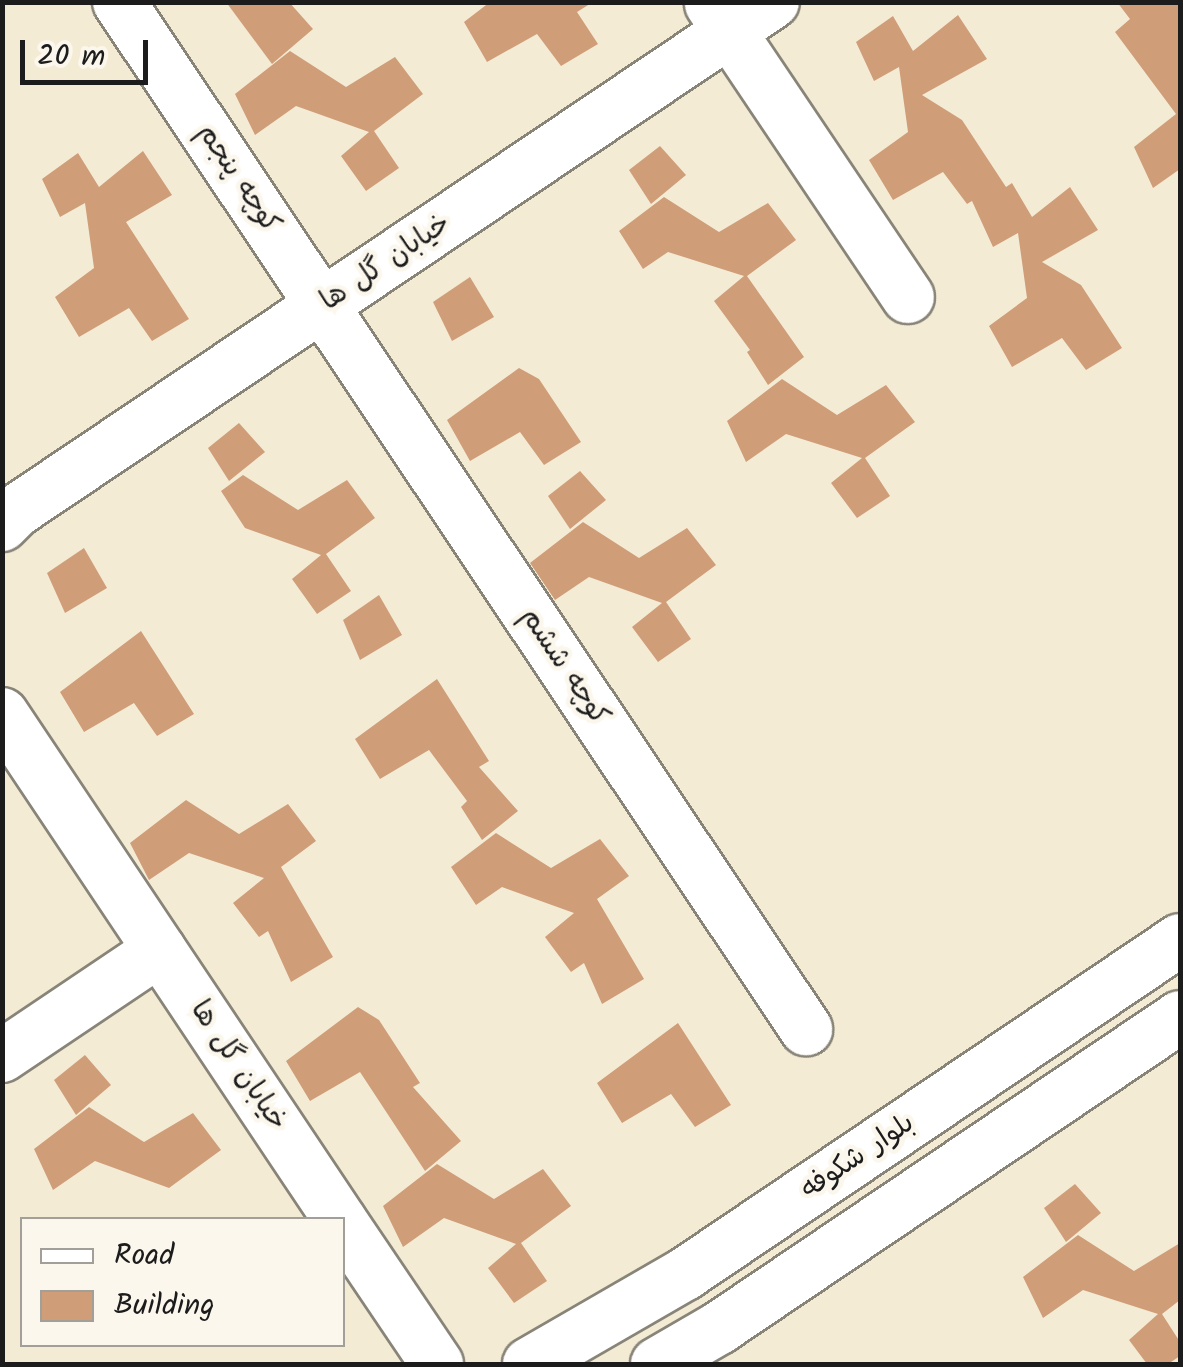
<!DOCTYPE html>
<meta charset="utf-8">
<style>
body{margin:0}
#map{position:relative;width:1183px;height:1367px;overflow:hidden;background:#f4ebd5;font-family:Kalam,"Playpen Sans Arabic",sans-serif}
div>[style]{position:absolute}
.building>*{inset:0;background:#d09d79}
.roads{filter:drop-shadow(2px 0 #888478) drop-shadow(-2px 0 #888478) drop-shadow(0 2px #888478) drop-shadow(0 -2px #888478)}
.minor>*{height:52px;margin:-26px;padding:0 26px;transform-origin:26px;border-radius:26px;background:#fff}
span{translate:-50% -50%;white-space:nowrap;text-align:center;line-height:1.15;-webkit-text-stroke:9px #fbf7ec;paint-order:stroke}
.street-label{font-size:28px;color:#1c1c1c}
.frame{position:absolute;inset:0;border:5px solid #1c1c1c;pointer-events:none}
.legend{position:absolute;left:20px;top:1217px;width:325px;height:130px;box-sizing:border-box;background:#fbf7ec;border:2px solid #a29f99;margin:0;padding:12px 18px;list-style:none;font-size:30px;color:#1c1c1c}
.legend li{display:flex;align-items:center;gap:20px;height:50px}
.legend b{width:50px;border:2px solid #a29f99}
.scale{position:absolute;left:20px;top:40px;width:128px;height:45px;box-sizing:border-box;border:5px solid #1c1c1c;border-top:0;padding-left:12px;font-size:30px;line-height:35px;white-space:nowrap;color:#1c1c1c;-webkit-text-stroke:8px #fbf7ec;paint-order:stroke}
</style>
<div id="map">
<div class="building">
<i style="clip-path:polygon(226px 2px,289px 2px,313px 29px,272px 64px)"></i>
<i style="clip-path:polygon(490px 2px,593px 2px,577px 12px,598px 44px,561px 66px,537px 34px,487px 62px,464px 22px)"></i>
<i style="clip-path:polygon(1117px 2px,1180px 2px,1180px 169px,1153px 188px,1134px 147px,1176px 114px,1115px 32px,1130px 19px)"></i>
<i style="clip-path:polygon(958px 15px,987px 59px,922px 95px,962px 120px,1006px 187px,1012px 183px,1032px 217px,1070px 187px,1098px 230px,1042px 262px,1081px 285px,1122px 348px,1086px 370px,1062px 338px,1012px 367px,989px 326px,1027px 298px,1018px 233px,993px 247px,972px 201px,967px 204px,943px 172px,893px 200px,869px 160px,908px 132px,899px 67px,874px 81px,856px 42px,893px 16px,913px 51px)"></i>
<i style="clip-path:polygon(290px 51px,346px 87px,395px 57px,423px 94px,374px 131px,399px 168px,366px 191px,341px 156px,369px 132px,296px 106px,255px 135px,235px 94px)"></i>
<i style="clip-path:polygon(660px 146px,686px 175px,651px 204px,629px 170px)"></i>
<i style="clip-path:polygon(143px 151px,172px 195px,126px 222px,189px 319px,152px 341px,129px 308px,79px 337px,55px 297px,94px 268px,85px 203px,60px 217px,42px 179px,78px 153px,99px 187px)"></i>
<i style="clip-path:polygon(664px 197px,719px 232px,768px 203px,796px 240px,747px 276px,804px 357px,768px 385px,747px 352px,750px 350px,714px 301px,744px 276px,668px 252px,643px 269px,619px 231px)"></i>
<i style="clip-path:polygon(470px 277px,494px 317px,452px 341px,433px 302px)"></i>
<i style="clip-path:polygon(519px 368px,539px 379px,581px 442px,544px 465px,520px 432px,470px 461px,447px 420px)"></i>
<i style="clip-path:polygon(782px 379px,837px 415px,886px 385px,915px 422px,865px 458px,890px 496px,857px 518px,831px 483px,862px 458px,786px 434px,746px 462px,727px 421px)"></i>
<i style="clip-path:polygon(239px 423px,265px 452px,229px 481px,208px 448px)"></i>
<i style="clip-path:polygon(580px 471px,606px 500px,570px 529px,548px 496px)"></i>
<i style="clip-path:polygon(243px 475px,298px 510px,347px 480px,375px 518px,326px 554px,351px 591px,317px 614px,292px 579px,321px 555px,245px 528px,221px 491px)"></i>
<i style="clip-path:polygon(583px 522px,639px 558px,687px 528px,716px 565px,666px 602px,691px 639px,658px 662px,632px 627px,662px 603px,589px 577px,555px 600px,530px 563px)"></i>
<i style="clip-path:polygon(84px 548px,107px 588px,65px 613px,47px 573px)"></i>
<i style="clip-path:polygon(379px 595px,402px 635px,360px 660px,343px 620px)"></i>
<i style="clip-path:polygon(141px 631px,194px 714px,157px 736px,134px 703px,84px 732px,60px 692px)"></i>
<i style="clip-path:polygon(437px 679px,489px 761px,479px 767px,518px 811px,482px 840px,461px 807px,467px 801px,429px 750px,380px 779px,355px 739px)"></i>
<i style="clip-path:polygon(186px 800px,239px 834px,288px 804px,316px 841px,281px 867px,333px 957px,291px 982px,268px 931px,259px 937px,233px 903px,264px 878px,189px 853px,149px 880px,130px 843px)"></i>
<i style="clip-path:polygon(496px 833px,551px 868px,600px 839px,629px 876px,597px 899px,644px 979px,602px 1004px,584px 963px,571px 972px,545px 937px,574px 913px,502px 887px,476px 905px,451px 867px)"></i>
<i style="clip-path:polygon(358px 1007px,379px 1020px,420px 1083px,413px 1087px,461px 1141px,425px 1171px,360px 1072px,310px 1101px,286px 1061px)"></i>
<i style="clip-path:polygon(678px 1023px,731px 1105px,695px 1127px,671px 1094px,622px 1123px,597px 1083px)"></i>
<i style="clip-path:polygon(85px 1055px,111px 1085px,76px 1115px,54px 1080px)"></i>
<i style="clip-path:polygon(89px 1107px,144px 1142px,193px 1113px,221px 1150px,169px 1188px,95px 1161px,53px 1190px,34px 1149px)"></i>
<i style="clip-path:polygon(437px 1164px,494px 1199px,543px 1169px,571px 1206px,521px 1243px,547px 1281px,514px 1303px,488px 1268px,516px 1244px,444px 1218px,403px 1247px,383px 1206px)"></i>
<i style="clip-path:polygon(1075px 1184px,1101px 1213px,1066px 1242px,1044px 1208px)"></i>
<i style="clip-path:polygon(1078px 1235px,1134px 1271px,1180px 1243px,1180px 1300px,1162px 1314px,1180px 1342px,1180px 1356px,1168px 1364px,1147px 1364px,1129px 1340px,1158px 1314px,1083px 1290px,1043px 1318px,1023px 1277px)"></i>
</div>
<div class="roads">
<div class="minor">
<i style="left:119px;top:2px;width:1236px;rotate:56.22deg"></i>
<i style="left:711px;top:4px;width:353px;rotate:56.1deg"></i>
<i style="left:2px;top:525px;width:20px;rotate:-45deg"></i>
<i style="left:16px;top:511px;width:912px;rotate:-33.92deg"></i>
<i style="left:2px;top:714px;width:609px;rotate:56.26deg"></i>
<i style="left:2px;top:1056px;width:190px;rotate:-33.9deg"></i>
<i style="left:342px;top:1223px;width:170px;rotate:56deg"></i>
<i style="left:529px;top:1364px;width:180px;rotate:-30deg"></i>
<i style="left:685px;top:1274px;width:597px;rotate:-34.01deg"></i>
<i style="left:657px;top:1364px;width:72px;rotate:-30.1deg"></i>
<i style="left:719px;top:1328px;width:556px;rotate:-34deg"></i>
</div>
</div>
<div class="street-label">
<span style="left:238px;top:179px;rotate:56deg">کوچه پنجم</span>
<span style="left:386px;top:263px;rotate:-34deg">خیابان گل ها</span>
<span style="left:564px;top:667px;rotate:56deg">کوچه ششم</span>
<span style="left:238px;top:1066px;rotate:56deg">خیابان گل ها</span>
<span style="left:858px;top:1157px;rotate:-34deg">بلوار شکوفه</span>
</div>
<div class="frame"></div>
<ul class="legend">
<li><b style="height:12px;background:#fff"></b>Road</li>
<li><b style="height:28px;background:#d09d79"></b>Building</li>
</ul>
<div class="scale">20 m</div>
</div>
